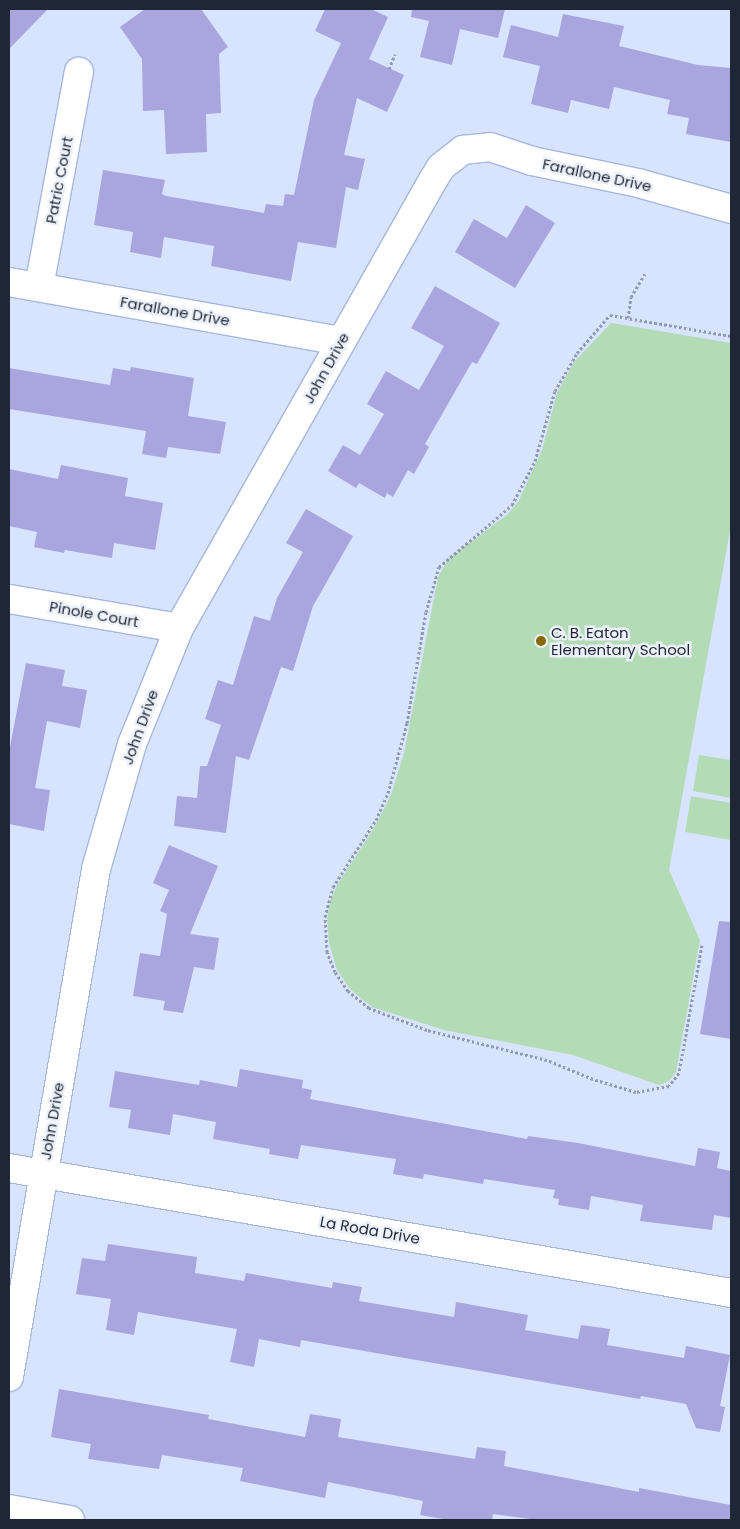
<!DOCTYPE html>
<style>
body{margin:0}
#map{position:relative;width:740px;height:1529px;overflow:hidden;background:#d8e3fd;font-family:Poppins,sans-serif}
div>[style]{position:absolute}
.green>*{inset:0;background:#b3dcb6}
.building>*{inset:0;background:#a9a5de}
.path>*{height:3px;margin-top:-1.5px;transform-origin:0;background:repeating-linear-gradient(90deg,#9099af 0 2.5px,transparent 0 5px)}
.roads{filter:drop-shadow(1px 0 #a5b7e0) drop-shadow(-1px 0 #a5b7e0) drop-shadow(0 1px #a5b7e0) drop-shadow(0 -1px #a5b7e0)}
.minor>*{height:28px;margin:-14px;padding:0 14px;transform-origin:14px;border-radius:14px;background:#fff}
.dots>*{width:14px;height:14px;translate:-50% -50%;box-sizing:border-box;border:2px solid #ecf0f9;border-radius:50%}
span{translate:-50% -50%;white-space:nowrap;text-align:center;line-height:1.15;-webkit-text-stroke:5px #ecf0f9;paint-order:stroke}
.street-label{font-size:15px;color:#1f2635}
.poi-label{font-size:15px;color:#1f2635}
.left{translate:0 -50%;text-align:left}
.frame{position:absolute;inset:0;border:10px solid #1f2635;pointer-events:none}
</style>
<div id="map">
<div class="green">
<i style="clip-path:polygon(611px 323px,731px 343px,731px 525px,669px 870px,700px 940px,676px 1072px,669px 1081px,659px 1085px,573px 1055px,444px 1030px,372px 1007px,351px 990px,337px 970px,329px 943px,327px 920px,330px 902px,337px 885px,374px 828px,391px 795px,404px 753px,438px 577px,448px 559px,507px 515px,518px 502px,542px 450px,557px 393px,574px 362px)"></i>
<i style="clip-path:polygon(699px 755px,731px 760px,731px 798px,693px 791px)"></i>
<i style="clip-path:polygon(691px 796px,731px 803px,731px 840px,685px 832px)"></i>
</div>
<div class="building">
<i style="clip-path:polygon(9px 9px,48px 9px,9px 49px)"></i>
<i style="clip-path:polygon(145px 9px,201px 9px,228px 47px,219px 54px,221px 113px,206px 114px,207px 152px,166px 154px,164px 110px,143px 111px,142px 59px,120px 27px)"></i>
<i style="clip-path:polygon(325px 9px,371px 9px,388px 17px,369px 59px,404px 75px,387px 112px,357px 98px,344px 155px,365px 159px,358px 190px,346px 187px,336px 248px,298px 242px,291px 281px,211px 266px,214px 246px,164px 237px,161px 258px,130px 252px,133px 232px,94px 225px,103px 170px,165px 180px,162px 194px,166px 196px,264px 213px,266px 204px,283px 206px,285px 194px,294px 195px,314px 100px,341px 43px,315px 31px)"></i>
<i style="clip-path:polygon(412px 9px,505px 9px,498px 38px,460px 29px,452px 65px,420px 57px,429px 21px,411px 17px)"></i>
<i style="clip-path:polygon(563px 14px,624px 26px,619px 46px,698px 65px,731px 68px,731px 142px,686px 134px,689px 118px,667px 114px,670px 100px,614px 87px,609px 109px,571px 100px,568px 113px,531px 104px,540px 66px,503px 57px,511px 25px,558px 37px)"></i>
<i style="clip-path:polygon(526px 205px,555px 223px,515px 288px,455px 252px,474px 219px,507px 238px)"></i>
<i style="clip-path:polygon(435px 286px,500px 323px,477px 364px,472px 362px,425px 444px,429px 447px,414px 474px,408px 470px,393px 497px,387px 493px,385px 498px,359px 483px,356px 488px,328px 471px,343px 445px,360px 455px,384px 414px,367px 404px,386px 371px,419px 390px,444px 346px,411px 328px)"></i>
<i style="clip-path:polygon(131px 367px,194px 378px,188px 416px,226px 422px,220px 454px,168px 447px,166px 458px,142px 454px,146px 431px,9px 409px,9px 368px,110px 385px,113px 368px,130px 371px)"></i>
<i style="clip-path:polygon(61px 465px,128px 478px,125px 496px,163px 503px,155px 550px,114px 543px,112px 558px,65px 550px,64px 553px,34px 547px,37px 532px,9px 526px,9px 469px,58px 479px)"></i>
<i style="clip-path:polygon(306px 509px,353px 536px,313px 606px,293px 671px,281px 667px,249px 760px,236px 756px,226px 833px,174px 826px,177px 796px,197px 798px,200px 766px,207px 766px,221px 725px,205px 719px,218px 680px,233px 685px,254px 616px,270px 621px,277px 598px,303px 552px,286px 543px)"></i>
<i style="clip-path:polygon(26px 663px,65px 670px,62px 686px,87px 690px,80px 728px,47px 721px,35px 788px,50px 790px,44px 831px,9px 824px,9px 752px)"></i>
<i style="clip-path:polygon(169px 845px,218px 866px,190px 934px,219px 938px,214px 970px,194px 967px,183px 1013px,163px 1010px,165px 1001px,133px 996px,140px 953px,160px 956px,167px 914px,160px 911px,169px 890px,153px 883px)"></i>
<i style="clip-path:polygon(719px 921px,731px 922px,731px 1039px,700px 1034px)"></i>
<i style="clip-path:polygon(240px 1069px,303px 1080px,302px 1088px,312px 1090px,310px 1099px,527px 1139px,528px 1136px,578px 1143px,695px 1166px,698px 1148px,720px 1152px,717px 1168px,731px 1171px,731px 1218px,714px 1215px,712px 1230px,640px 1221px,643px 1205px,591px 1196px,589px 1210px,558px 1205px,559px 1199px,553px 1198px,555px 1190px,484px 1179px,483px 1184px,424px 1174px,423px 1179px,393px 1174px,396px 1159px,301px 1145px,298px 1159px,269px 1154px,270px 1149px,213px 1139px,216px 1122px,173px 1114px,170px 1135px,128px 1128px,131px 1110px,109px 1107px,115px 1071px,199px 1085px,200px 1080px,237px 1087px)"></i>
<i style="clip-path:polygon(108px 1244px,197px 1257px,195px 1273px,244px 1281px,246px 1273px,332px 1288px,333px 1282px,362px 1287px,359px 1301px,454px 1317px,456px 1302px,528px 1315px,525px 1330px,578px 1339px,581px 1325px,610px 1329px,607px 1345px,684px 1358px,686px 1346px,730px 1355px,720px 1406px,725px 1407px,720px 1432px,696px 1428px,686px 1404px,641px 1396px,640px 1399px,301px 1340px,300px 1347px,259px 1339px,254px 1367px,230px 1362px,237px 1329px,138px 1312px,134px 1335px,106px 1330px,111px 1299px,76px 1294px,82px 1258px,105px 1261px)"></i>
<i style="clip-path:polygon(59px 1389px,209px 1415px,208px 1419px,305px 1437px,310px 1414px,341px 1419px,338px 1437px,475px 1459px,477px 1447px,506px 1451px,504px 1466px,639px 1492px,639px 1488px,731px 1505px,731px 1520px,538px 1520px,493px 1514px,492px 1520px,449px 1520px,420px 1515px,423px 1501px,328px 1482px,325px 1498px,240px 1481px,243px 1468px,162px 1455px,159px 1469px,88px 1459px,91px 1444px,51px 1437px)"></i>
</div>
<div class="path">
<i style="left:389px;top:69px;width:16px;rotate:-68deg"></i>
<i style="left:628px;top:318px;width:21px;rotate:-82deg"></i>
<i style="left:631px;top:297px;width:27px;rotate:-59deg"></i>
<i style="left:702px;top:945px;width:130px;rotate:100.2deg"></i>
<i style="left:679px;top:1073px;width:16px;rotate:128deg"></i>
<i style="left:669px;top:1086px;width:34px;rotate:170deg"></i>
<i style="left:636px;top:1092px;width:45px;rotate:-163.2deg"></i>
<i style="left:593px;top:1079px;width:50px;rotate:-157.6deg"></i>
<i style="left:547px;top:1060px;width:124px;rotate:-166deg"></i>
<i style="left:427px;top:1030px;width:62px;rotate:-159.2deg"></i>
<i style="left:369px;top:1008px;width:27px;rotate:-141deg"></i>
<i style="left:348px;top:991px;width:23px;rotate:-124deg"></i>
<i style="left:335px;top:972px;width:22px;rotate:-112deg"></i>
<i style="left:327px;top:952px;width:35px;rotate:-93deg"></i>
<i style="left:325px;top:917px;width:31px;rotate:-75deg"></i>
<i style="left:333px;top:887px;width:80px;rotate:-57.3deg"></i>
<i style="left:376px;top:820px;width:30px;rotate:-66deg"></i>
<i style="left:388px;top:793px;width:73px;rotate:-74.8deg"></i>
<i style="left:407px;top:723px;width:113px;rotate:-80.3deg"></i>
<i style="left:426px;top:612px;width:47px;rotate:-73.9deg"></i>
<i style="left:439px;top:567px;width:96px;rotate:-40.3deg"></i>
<i style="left:512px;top:505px;width:50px;rotate:-62.4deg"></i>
<i style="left:535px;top:461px;width:73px;rotate:-74.1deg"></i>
<i style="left:555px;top:391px;width:44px;rotate:-59.9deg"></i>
<i style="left:577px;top:353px;width:50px;rotate:-49deg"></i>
<i style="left:610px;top:315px;width:123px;rotate:9.8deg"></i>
</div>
<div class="roads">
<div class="minor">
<i style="left:9px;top:282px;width:337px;rotate:10.1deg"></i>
<i style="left:39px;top:287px;width:219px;rotate:-79.5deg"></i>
<i style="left:9px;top:599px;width:172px;rotate:9.7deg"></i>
<i style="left:9px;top:1168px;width:733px;rotate:9.82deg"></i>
<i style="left:9px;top:1377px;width:515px;rotate:-80.28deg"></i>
<i style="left:96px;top:869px;width:130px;rotate:-73.9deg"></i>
<i style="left:132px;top:744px;width:125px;rotate:-67.9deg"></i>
<i style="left:179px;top:628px;width:515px;rotate:-60.45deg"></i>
<i style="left:433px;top:180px;width:15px;rotate:-58deg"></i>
<i style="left:441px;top:167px;width:28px;rotate:-38deg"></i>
<i style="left:463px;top:150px;width:27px;rotate:-6deg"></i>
<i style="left:490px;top:147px;width:44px;rotate:18.4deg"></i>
<i style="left:532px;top:161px;width:108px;rotate:11.7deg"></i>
<i style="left:638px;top:183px;width:97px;rotate:15.6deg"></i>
<i style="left:9px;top:1509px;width:62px;rotate:10.2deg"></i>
</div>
</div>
<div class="dots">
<i style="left:541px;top:641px;background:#886805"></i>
</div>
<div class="street-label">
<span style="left:597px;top:175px;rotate:12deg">Farallone Drive</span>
<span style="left:59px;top:180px;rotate:-79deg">Patric Court</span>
<span style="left:175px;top:311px;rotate:10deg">Farallone Drive</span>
<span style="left:326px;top:368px;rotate:-61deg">John Drive</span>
<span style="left:94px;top:614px;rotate:10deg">Pinole Court</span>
<span style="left:140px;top:727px;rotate:-70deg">John Drive</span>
<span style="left:52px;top:1121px;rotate:-80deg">John Drive</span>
<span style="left:370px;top:1230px;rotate:10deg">La Roda Drive</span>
</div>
<div class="poi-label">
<span class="left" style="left:551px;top:641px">C. B. Eaton<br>Elementary School</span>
</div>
<div class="frame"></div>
</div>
